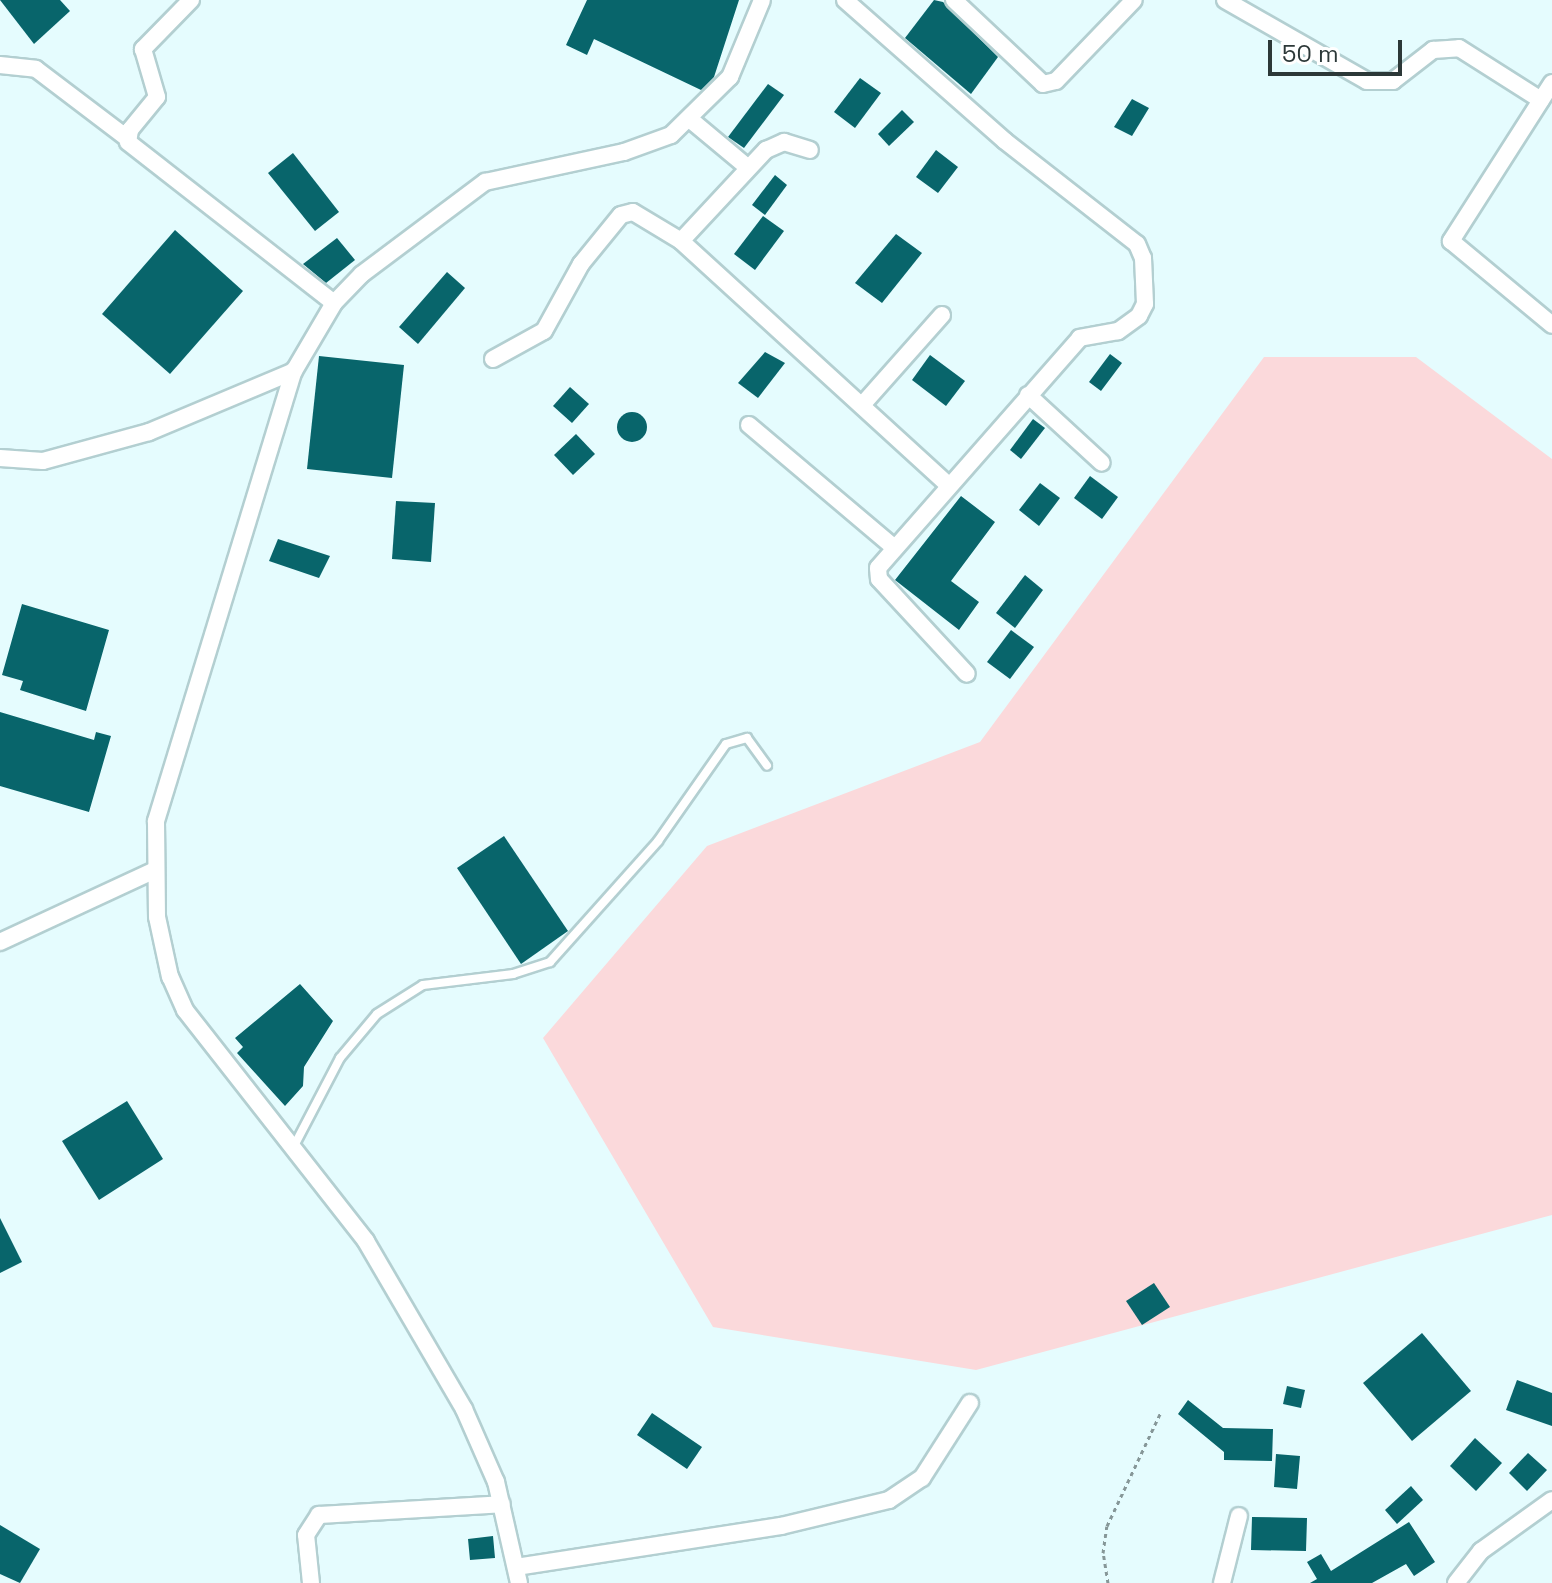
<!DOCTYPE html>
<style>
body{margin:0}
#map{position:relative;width:1552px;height:1583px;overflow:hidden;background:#e5fcfe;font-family:"Space Grotesk",sans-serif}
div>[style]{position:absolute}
.green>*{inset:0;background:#fbd9db}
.building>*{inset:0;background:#08656b}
.round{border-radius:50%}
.path>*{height:3px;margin-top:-1.5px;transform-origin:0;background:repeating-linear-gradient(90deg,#869798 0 4px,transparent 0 8px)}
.roads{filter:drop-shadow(2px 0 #b3cfd1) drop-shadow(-2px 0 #b3cfd1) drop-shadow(0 2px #b3cfd1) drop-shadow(0 -2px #b3cfd1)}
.lane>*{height:8px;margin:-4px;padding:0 4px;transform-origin:4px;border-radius:4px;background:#fff}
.street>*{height:16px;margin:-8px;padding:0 8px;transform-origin:8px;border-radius:8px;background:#fff}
span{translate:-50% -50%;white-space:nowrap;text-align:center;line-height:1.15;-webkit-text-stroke:8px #fff;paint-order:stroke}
.scale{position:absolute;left:1268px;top:40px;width:134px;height:36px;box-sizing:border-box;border:4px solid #2c3838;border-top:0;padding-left:10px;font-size:24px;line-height:28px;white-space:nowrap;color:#2c3838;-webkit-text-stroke:6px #fff;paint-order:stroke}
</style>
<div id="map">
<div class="green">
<i style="clip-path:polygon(1264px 357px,1416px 357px,1552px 459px,1552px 1215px,976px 1370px,713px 1327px,543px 1038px,707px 846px,980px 742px)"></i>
</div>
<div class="building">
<i style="clip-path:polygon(0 0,60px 0,70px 11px,34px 44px)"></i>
<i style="clip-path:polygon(587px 0,739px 0,714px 77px,701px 90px,594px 39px,587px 55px,566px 45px)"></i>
<i style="clip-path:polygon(934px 0,943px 2px,998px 57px,971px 94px,905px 38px)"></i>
<i style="clip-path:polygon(860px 78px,881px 93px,855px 128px,834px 112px)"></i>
<i style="clip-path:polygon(768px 84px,784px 95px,744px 148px,728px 137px)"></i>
<i style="clip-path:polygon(1132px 99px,1149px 108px,1132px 136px,1114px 127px)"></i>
<i style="clip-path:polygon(902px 110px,914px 122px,889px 146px,878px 134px)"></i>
<i style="clip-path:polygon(936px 150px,958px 167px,938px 193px,916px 177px)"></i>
<i style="clip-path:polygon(293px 153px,339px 212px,315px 231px,268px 173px)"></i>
<i style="clip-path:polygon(775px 175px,787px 185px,765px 215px,752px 205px)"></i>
<i style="clip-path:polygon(763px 216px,784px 231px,755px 270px,734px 254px)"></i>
<i style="clip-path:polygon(175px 230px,243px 291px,170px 374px,102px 314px)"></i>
<i style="clip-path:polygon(896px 234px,922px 253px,882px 303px,855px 283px)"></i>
<i style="clip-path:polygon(337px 238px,355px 260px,326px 283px,303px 264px)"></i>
<i style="clip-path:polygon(447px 272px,465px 288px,418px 344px,399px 327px)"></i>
<i style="clip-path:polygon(765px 352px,785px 363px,758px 398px,738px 383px)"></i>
<i style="clip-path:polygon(1110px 354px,1122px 363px,1101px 391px,1089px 382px)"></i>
<i style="clip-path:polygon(930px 355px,965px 381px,946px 406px,912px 380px)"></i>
<i style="clip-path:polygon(319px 356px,404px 365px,392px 478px,307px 469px)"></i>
<i style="clip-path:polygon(570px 387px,589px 404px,572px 423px,553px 406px)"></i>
<i class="round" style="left:617px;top:412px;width:30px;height:30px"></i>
<i style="clip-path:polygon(1033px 419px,1045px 428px,1021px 459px,1010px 450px)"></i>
<i style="clip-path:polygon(576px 434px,595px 454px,573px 475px,554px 455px)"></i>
<i style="clip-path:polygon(1090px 476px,1118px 497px,1102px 519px,1074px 498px)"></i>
<i style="clip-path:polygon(1040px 483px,1060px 498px,1039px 526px,1019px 510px)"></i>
<i style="clip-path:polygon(961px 496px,995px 522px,951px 581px,979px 602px,959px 630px,895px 580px)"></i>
<i style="clip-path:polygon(396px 501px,435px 503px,431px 562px,392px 559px)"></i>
<i style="clip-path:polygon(278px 539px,330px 556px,319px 578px,269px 561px)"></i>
<i style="clip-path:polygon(1025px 575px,1043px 590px,1015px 628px,996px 613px)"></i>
<i style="clip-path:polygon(22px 604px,109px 630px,86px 711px,20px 690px,23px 681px,2px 675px)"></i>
<i style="clip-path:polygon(1011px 630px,1034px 647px,1010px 679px,987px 662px)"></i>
<i style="clip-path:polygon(0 712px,94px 740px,96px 732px,111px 736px,89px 812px,0 786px)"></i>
<i style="clip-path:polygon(504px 836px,568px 931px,521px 964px,457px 868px)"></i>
<i style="clip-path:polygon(300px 984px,333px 1021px,304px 1067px,303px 1086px,285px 1106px,237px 1053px,243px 1047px,235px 1038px)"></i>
<i style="clip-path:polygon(127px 1101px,163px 1159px,99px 1200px,62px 1141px)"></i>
<i style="clip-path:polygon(0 1218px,22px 1262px,0 1273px)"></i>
<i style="clip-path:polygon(1154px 1283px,1170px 1307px,1142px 1325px,1126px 1301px)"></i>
<i style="clip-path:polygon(1422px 1333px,1471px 1391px,1412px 1441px,1363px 1383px)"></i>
<i style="clip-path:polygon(1517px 1380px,1552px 1393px,1552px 1426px,1506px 1410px)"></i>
<i style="clip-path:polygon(1287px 1386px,1305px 1390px,1301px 1408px,1283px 1404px)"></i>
<i style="clip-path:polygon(1188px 1400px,1223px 1428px,1273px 1429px,1272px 1461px,1224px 1460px,1224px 1452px,1178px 1414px)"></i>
<i style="clip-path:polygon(652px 1413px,702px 1447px,687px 1469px,637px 1435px)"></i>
<i style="clip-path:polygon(1475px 1438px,1502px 1463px,1476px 1491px,1450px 1466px)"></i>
<i style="clip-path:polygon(1528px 1453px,1547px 1470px,1527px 1491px,1509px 1473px)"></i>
<i style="clip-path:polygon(1276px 1454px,1300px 1456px,1297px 1489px,1274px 1487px)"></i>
<i style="clip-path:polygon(1411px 1486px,1423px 1500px,1397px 1524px,1385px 1510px)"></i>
<i style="clip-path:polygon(1252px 1517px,1307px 1518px,1306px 1551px,1251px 1550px)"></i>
<i style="clip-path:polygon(1409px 1522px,1435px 1562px,1414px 1576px,1406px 1564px,1372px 1583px,1310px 1583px,1317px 1579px,1307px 1562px,1321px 1554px,1331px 1571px)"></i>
<i style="clip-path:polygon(0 1525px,40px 1549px,20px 1583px,0 1574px)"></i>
<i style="clip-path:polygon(493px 1536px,495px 1558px,470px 1560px,468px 1539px)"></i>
</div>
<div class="path">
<i style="left:1108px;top:1583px;width:30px;rotate:-99deg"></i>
<i style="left:1103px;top:1553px;width:27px;rotate:-82deg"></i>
<i style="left:1107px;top:1526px;width:126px;rotate:-64.7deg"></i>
</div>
<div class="roads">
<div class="lane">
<i style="left:294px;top:1146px;width:99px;rotate:-62.4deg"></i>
<i style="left:340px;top:1058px;width:57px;rotate:-49.9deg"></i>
<i style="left:377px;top:1014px;width:54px;rotate:-32.2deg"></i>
<i style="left:423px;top:985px;width:91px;rotate:-7deg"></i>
<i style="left:513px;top:974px;width:39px;rotate:-18deg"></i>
<i style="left:550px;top:962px;width:162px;rotate:-48.2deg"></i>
<i style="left:658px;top:841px;width:118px;rotate:-55deg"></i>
<i style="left:726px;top:744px;width:22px;rotate:-16deg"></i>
<i style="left:747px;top:738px;width:34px;rotate:54deg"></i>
</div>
<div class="street">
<i style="left:191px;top:0;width:69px;rotate:134.4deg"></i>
<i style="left:143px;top:49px;width:50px;rotate:73.7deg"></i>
<i style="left:157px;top:97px;width:43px;rotate:129.3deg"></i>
<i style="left:130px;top:130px;width:12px;rotate:99deg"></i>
<i style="left:128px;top:142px;width:261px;rotate:38deg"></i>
<i style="left:845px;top:0;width:213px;rotate:41.4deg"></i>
<i style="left:1005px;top:141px;width:167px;rotate:38deg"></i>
<i style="left:1137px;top:244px;width:15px;rotate:67deg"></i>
<i style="left:1143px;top:258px;width:46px;rotate:87.5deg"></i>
<i style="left:1145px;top:304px;width:13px;rotate:117deg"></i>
<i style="left:1139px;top:316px;width:26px;rotate:144deg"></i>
<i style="left:1118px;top:331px;width:39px;rotate:170deg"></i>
<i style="left:1080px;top:338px;width:306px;rotate:131.3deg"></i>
<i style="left:878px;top:568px;width:11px;rotate:85deg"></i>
<i style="left:879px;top:579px;width:129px;rotate:47.2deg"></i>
<i style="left:954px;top:0;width:122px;rotate:43.3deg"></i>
<i style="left:1043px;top:84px;width:13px;rotate:-13deg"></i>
<i style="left:1056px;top:81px;width:112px;rotate:-46.1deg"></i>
<i style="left:1225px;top:0;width:163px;rotate:29.7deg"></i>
<i style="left:1367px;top:81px;width:26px"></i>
<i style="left:1393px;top:81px;width:51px;rotate:-37.8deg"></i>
<i style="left:1433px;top:50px;width:26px;rotate:-4deg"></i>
<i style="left:1459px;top:48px;width:97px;rotate:32.4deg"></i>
<i style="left:0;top:65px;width:36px;rotate:6deg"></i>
<i style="left:36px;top:69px;width:114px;rotate:37.2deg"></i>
<i style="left:1552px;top:83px;width:188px;rotate:122.6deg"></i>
<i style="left:1451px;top:241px;width:131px;rotate:39.7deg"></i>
<i style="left:692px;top:121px;width:70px;rotate:39.8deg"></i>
<i style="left:681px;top:241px;width:125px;rotate:-47deg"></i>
<i style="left:766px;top:150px;width:20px;rotate:-24deg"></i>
<i style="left:784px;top:142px;width:27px;rotate:17deg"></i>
<i style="left:493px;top:359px;width:58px;rotate:-28.8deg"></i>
<i style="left:544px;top:331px;width:77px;rotate:-61.1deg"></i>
<i style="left:581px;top:264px;width:63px;rotate:-50.8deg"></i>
<i style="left:621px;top:215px;width:12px;rotate:-14deg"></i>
<i style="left:633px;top:212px;width:56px;rotate:31.1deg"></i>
<i style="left:681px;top:241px;width:363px;rotate:42.4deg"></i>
<i style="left:1028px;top:395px;width:100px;rotate:42.6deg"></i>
<i style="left:863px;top:404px;width:119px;rotate:-48.4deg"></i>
<i style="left:749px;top:425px;width:187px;rotate:40.2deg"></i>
<i style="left:0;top:458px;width:43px;rotate:4deg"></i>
<i style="left:43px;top:461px;width:110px;rotate:-15.3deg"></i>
<i style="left:149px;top:432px;width:157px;rotate:-22.8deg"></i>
<i style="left:0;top:942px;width:169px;rotate:-24.9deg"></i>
<i style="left:516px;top:1567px;width:268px;rotate:-8.8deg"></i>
<i style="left:781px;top:1526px;width:111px;rotate:-13.5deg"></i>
<i style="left:889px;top:1500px;width:40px;rotate:-34deg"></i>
<i style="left:922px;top:1478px;width:89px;rotate:-57.4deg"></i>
<i style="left:311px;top:1583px;width:48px;rotate:-95.9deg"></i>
<i style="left:306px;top:1535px;width:24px;rotate:-57deg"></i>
<i style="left:319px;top:1515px;width:183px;rotate:-3.4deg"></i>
<i style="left:519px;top:1583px;width:104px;rotate:-102.8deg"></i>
<i style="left:496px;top:1482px;width:80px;rotate:-113.7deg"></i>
<i style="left:464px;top:1409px;width:194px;rotate:-120.3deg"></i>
<i style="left:366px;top:1241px;width:293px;rotate:-128.1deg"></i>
<i style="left:185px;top:1010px;width:36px;rotate:-114deg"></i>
<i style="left:170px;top:977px;width:61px;rotate:-102.2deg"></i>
<i style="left:157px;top:917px;width:96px;rotate:-90.6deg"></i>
<i style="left:156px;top:821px;width:471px;rotate:-73deg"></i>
<i style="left:294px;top:371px;width:79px;rotate:-59.5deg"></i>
<i style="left:334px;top:303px;width:40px;rotate:-46deg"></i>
<i style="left:362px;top:274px;width:154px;rotate:-36.8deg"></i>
<i style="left:485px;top:182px;width:142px;rotate:-12.2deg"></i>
<i style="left:624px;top:152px;width:50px;rotate:-19.9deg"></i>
<i style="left:671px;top:135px;width:83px;rotate:-44.5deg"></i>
<i style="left:730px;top:77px;width:83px;rotate:-67.4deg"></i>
<i style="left:1222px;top:1583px;width:69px;rotate:-75.8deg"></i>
<i style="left:1456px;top:1583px;width:41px;rotate:-52deg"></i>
<i style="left:1481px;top:1551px;width:87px;rotate:-35.7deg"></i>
</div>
</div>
<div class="scale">50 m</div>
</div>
